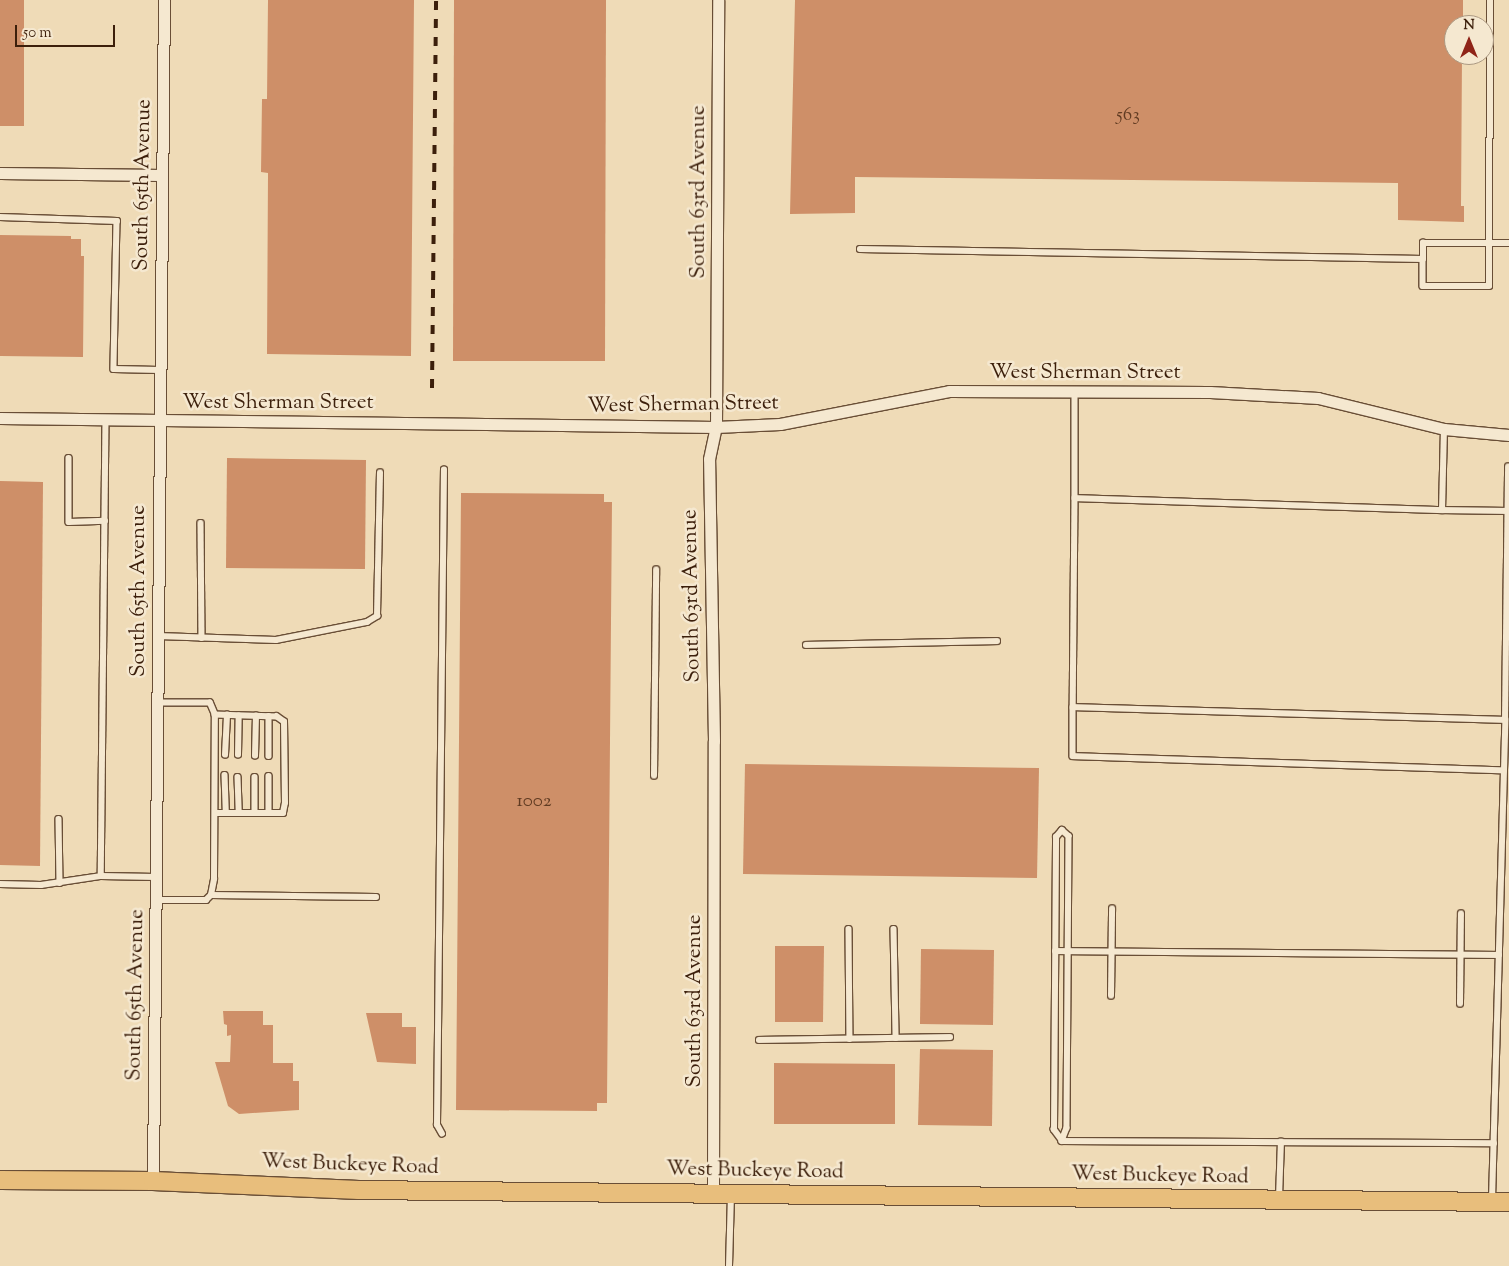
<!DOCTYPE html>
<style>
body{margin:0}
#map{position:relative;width:1509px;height:1266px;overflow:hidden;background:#efdbb7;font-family:"Sorts Mill Goudy",serif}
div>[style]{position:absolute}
.building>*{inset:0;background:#ce8f68}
.roads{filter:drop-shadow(1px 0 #694e36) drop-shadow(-1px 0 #694e36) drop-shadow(0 1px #694e36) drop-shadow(0 -1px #694e36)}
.lane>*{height:5.5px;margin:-2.75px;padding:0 2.75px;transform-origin:2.75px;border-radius:2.75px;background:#f5e8d0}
.street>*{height:11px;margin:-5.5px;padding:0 5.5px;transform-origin:5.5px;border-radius:5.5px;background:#f5e8d0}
.primary>*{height:18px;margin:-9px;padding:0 9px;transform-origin:9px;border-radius:9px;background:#e8be7c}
.rail>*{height:4px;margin-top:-2px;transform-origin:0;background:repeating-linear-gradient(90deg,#3c1f0b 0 9px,transparent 0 18px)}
span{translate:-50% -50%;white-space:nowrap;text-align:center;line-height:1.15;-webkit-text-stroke:5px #f5e8d0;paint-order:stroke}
.number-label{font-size:19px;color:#603b22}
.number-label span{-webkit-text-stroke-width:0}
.street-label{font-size:21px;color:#3c1f0b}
.north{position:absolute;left:1444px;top:15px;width:50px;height:50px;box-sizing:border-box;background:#f5e8d0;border:1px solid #ab9881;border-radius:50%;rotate:0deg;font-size:14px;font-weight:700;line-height:20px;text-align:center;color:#3c1f0b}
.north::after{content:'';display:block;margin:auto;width:18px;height:22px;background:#8f2418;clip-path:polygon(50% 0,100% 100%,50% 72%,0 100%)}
.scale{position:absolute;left:15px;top:25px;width:100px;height:22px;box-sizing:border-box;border:2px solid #3c1f0b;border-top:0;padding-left:6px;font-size:15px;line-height:18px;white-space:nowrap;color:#3c1f0b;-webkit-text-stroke:4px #f5e8d0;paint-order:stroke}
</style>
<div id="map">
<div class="building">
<i style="clip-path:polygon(0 0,24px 0,24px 126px,0 126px)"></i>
<i style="clip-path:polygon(268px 0,414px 0,411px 356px,267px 354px,268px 173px,261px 172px,262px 99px,267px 99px)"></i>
<i style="clip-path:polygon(454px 0,606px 0,605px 361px,453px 361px)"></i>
<i style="clip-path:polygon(795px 0,1463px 0,1463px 25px,1454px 25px,1454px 55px,1462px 55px,1461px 206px,1464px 206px,1464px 222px,1398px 220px,1398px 183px,855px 177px,855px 213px,790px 214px)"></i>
<i style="clip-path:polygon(0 235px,71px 236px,71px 239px,81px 239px,81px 256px,84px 256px,83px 357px,0 356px)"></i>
<i style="clip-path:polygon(227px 458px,366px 460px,365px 569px,226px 568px)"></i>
<i style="clip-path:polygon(0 481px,43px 482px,40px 866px,0 865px)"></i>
<i style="clip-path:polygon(461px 493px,604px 494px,604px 502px,612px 502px,607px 1103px,597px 1103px,597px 1111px,456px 1110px)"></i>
<i style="clip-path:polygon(745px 764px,1039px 768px,1037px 878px,743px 874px)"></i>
<i style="clip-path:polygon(775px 946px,824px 946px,823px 1022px,775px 1022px)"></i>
<i style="clip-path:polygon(921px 949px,994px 950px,993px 1025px,920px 1024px)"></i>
<i style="clip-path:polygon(223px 1011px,263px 1011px,263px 1025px,273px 1025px,273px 1063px,293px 1063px,293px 1081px,299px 1081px,299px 1110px,239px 1114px,228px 1106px,215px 1062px,230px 1062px,231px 1035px,227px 1036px,227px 1025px,224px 1024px)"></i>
<i style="clip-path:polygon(366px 1013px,402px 1013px,402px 1027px,416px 1027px,416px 1064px,377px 1062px)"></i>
<i style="clip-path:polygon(920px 1049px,993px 1050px,992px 1126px,918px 1125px)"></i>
<i style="clip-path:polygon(774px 1063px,895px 1064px,895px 1124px,774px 1124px)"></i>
</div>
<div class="roads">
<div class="lane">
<i style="left:0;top:217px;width:117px;rotate:2deg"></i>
<i style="left:117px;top:221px;width:148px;rotate:91.2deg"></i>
<i style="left:114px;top:369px;width:45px;rotate:1.3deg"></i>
<i style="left:860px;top:249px;width:563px;rotate:1.02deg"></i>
<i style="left:1423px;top:259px;width:16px;rotate:-90deg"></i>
<i style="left:1423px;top:243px;width:86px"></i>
<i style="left:1423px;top:259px;width:27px;rotate:90deg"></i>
<i style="left:1423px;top:286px;width:66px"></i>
<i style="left:1489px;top:286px;width:286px;rotate:-89.8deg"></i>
<i style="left:1075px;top:392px;width:106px;rotate:90deg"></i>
<i style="left:1075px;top:498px;width:367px;rotate:1.9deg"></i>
<i style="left:1442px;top:510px;width:81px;rotate:-88.6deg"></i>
<i style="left:106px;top:419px;width:457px;rotate:90.6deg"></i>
<i style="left:101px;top:876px;width:55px;rotate:1deg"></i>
<i style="left:69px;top:458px;width:64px;rotate:90deg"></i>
<i style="left:69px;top:522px;width:36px;rotate:-2deg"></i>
<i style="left:1075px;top:498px;width:209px;rotate:90.5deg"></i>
<i style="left:1073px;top:707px;width:432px;rotate:1.7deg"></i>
<i style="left:1505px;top:720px;width:253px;rotate:-89.3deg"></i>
<i style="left:1442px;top:510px;width:65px;rotate:0.9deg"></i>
<i style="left:201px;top:523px;width:115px;rotate:89.5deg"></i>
<i style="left:158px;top:636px;width:118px;rotate:1.9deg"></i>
<i style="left:276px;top:640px;width:93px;rotate:-11.2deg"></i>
<i style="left:367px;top:622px;width:12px;rotate:-31deg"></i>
<i style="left:377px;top:616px;width:143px;rotate:-88.8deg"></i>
<i style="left:806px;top:645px;width:191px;rotate:-1.2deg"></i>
<i style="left:1073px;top:707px;width:49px;rotate:90deg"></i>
<i style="left:1073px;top:756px;width:431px;rotate:1.9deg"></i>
<i style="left:269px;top:716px;width:40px;rotate:90deg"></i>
<i style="left:225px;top:755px;width:40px;rotate:-87.1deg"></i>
<i style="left:238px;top:755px;width:39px;rotate:-89deg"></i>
<i style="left:255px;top:756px;width:40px;rotate:-88.6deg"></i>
<i style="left:225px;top:775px;width:38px;rotate:88deg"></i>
<i style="left:269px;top:776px;width:37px;rotate:90deg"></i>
<i style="left:654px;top:776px;width:206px;rotate:-89.4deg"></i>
<i style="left:238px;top:777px;width:36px;rotate:88deg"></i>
<i style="left:255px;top:777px;width:36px;rotate:90deg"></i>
<i style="left:215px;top:813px;width:68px"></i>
<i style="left:283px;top:813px;width:10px;rotate:-79deg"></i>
<i style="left:285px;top:803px;width:81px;rotate:-90.7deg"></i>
<i style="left:284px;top:722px;width:9px;rotate:-144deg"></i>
<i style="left:277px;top:717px;width:62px;rotate:-178.2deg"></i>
<i style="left:59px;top:819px;width:64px;rotate:89.1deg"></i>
<i style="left:1062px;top:830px;width:9px;rotate:41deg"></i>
<i style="left:1069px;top:836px;width:292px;rotate:90.4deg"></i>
<i style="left:1067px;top:1128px;width:14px;rotate:111deg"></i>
<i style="left:1062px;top:1141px;width:14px;rotate:-126deg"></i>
<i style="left:1054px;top:1130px;width:293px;rotate:-89.6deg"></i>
<i style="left:1056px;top:837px;width:9px;rotate:-49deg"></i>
<i style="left:0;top:884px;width:41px;rotate:1.4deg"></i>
<i style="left:41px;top:885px;width:61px;rotate:-8.5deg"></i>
<i style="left:211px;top:895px;width:165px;rotate:0.7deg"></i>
<i style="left:156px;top:900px;width:50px"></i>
<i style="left:206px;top:900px;width:7px;rotate:-45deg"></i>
<i style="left:211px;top:895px;width:16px;rotate:-79deg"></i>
<i style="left:214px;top:879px;width:164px;rotate:-89.7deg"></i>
<i style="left:215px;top:715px;width:13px;rotate:-113deg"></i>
<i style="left:210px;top:703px;width:52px;rotate:180deg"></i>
<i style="left:849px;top:929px;width:110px;rotate:89.5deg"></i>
<i style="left:894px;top:929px;width:109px;rotate:88.9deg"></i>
<i style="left:1055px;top:951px;width:444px;rotate:0.5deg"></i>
<i style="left:1111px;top:996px;width:87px;rotate:-89.3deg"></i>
<i style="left:1460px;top:1004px;width:90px;rotate:-89.4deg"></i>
<i style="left:759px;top:1040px;width:191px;rotate:-0.9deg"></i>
<i style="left:442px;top:1134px;width:10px;rotate:-119deg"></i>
<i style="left:437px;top:1125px;width:655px;rotate:-89.39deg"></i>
<i style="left:1062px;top:1141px;width:432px;rotate:0.3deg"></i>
<i style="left:1279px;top:1198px;width:56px;rotate:-88deg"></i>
<i style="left:1492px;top:1200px;width:480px;rotate:-88.4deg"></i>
<i style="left:729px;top:1266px;width:70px;rotate:-88.4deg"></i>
</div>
<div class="street">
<i style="left:0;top:173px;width:161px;rotate:0.7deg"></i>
<i style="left:0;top:418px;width:716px;rotate:0.72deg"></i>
<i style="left:716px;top:427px;width:64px;rotate:-2.7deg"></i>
<i style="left:780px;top:424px;width:172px;rotate:-11deg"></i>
<i style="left:949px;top:391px;width:261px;rotate:0.2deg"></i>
<i style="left:1210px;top:392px;width:108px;rotate:3.2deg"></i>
<i style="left:1318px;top:398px;width:130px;rotate:13.8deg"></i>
<i style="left:1444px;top:429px;width:65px;rotate:5.3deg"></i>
<i style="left:153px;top:1181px;width:1181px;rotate:-89.47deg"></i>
<i style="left:713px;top:1193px;width:452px;rotate:-89.9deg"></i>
<i style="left:714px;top:741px;width:282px;rotate:-91deg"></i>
<i style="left:709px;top:459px;width:33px;rotate:-78deg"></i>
<i style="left:716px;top:427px;width:427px;rotate:-89.7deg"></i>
</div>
<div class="primary">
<i style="left:0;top:1180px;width:153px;rotate:0.4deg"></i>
<i style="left:153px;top:1181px;width:206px;rotate:2.5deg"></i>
<i style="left:359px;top:1190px;width:1150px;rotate:0.6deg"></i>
</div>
</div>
<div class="rail">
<i style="left:432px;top:388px;width:388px;rotate:-89.4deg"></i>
</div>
<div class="number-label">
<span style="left:1128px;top:116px">563</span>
<span style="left:534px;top:802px">1002</span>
</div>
<div class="street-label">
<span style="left:143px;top:185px;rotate:-89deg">South 65th Avenue</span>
<span style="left:699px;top:192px;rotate:-90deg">South 63rd Avenue</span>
<span style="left:1085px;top:373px">West Sherman Street</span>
<span style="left:278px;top:403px">West Sherman Street</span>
<span style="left:683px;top:405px;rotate:-1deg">West Sherman Street</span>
<span style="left:139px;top:591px;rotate:-90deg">South 65th Avenue</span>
<span style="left:692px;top:596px;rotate:-91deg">South 63rd Avenue</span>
<span style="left:136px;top:995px;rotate:-89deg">South 65th Avenue</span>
<span style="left:695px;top:1001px;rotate:-90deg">South 63rd Avenue</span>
<span style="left:350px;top:1165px;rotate:2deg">West Buckeye Road</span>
<span style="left:755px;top:1171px;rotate:1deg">West Buckeye Road</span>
<span style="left:1160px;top:1176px;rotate:1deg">West Buckeye Road</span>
</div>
<div class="north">N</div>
<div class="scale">50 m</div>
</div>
